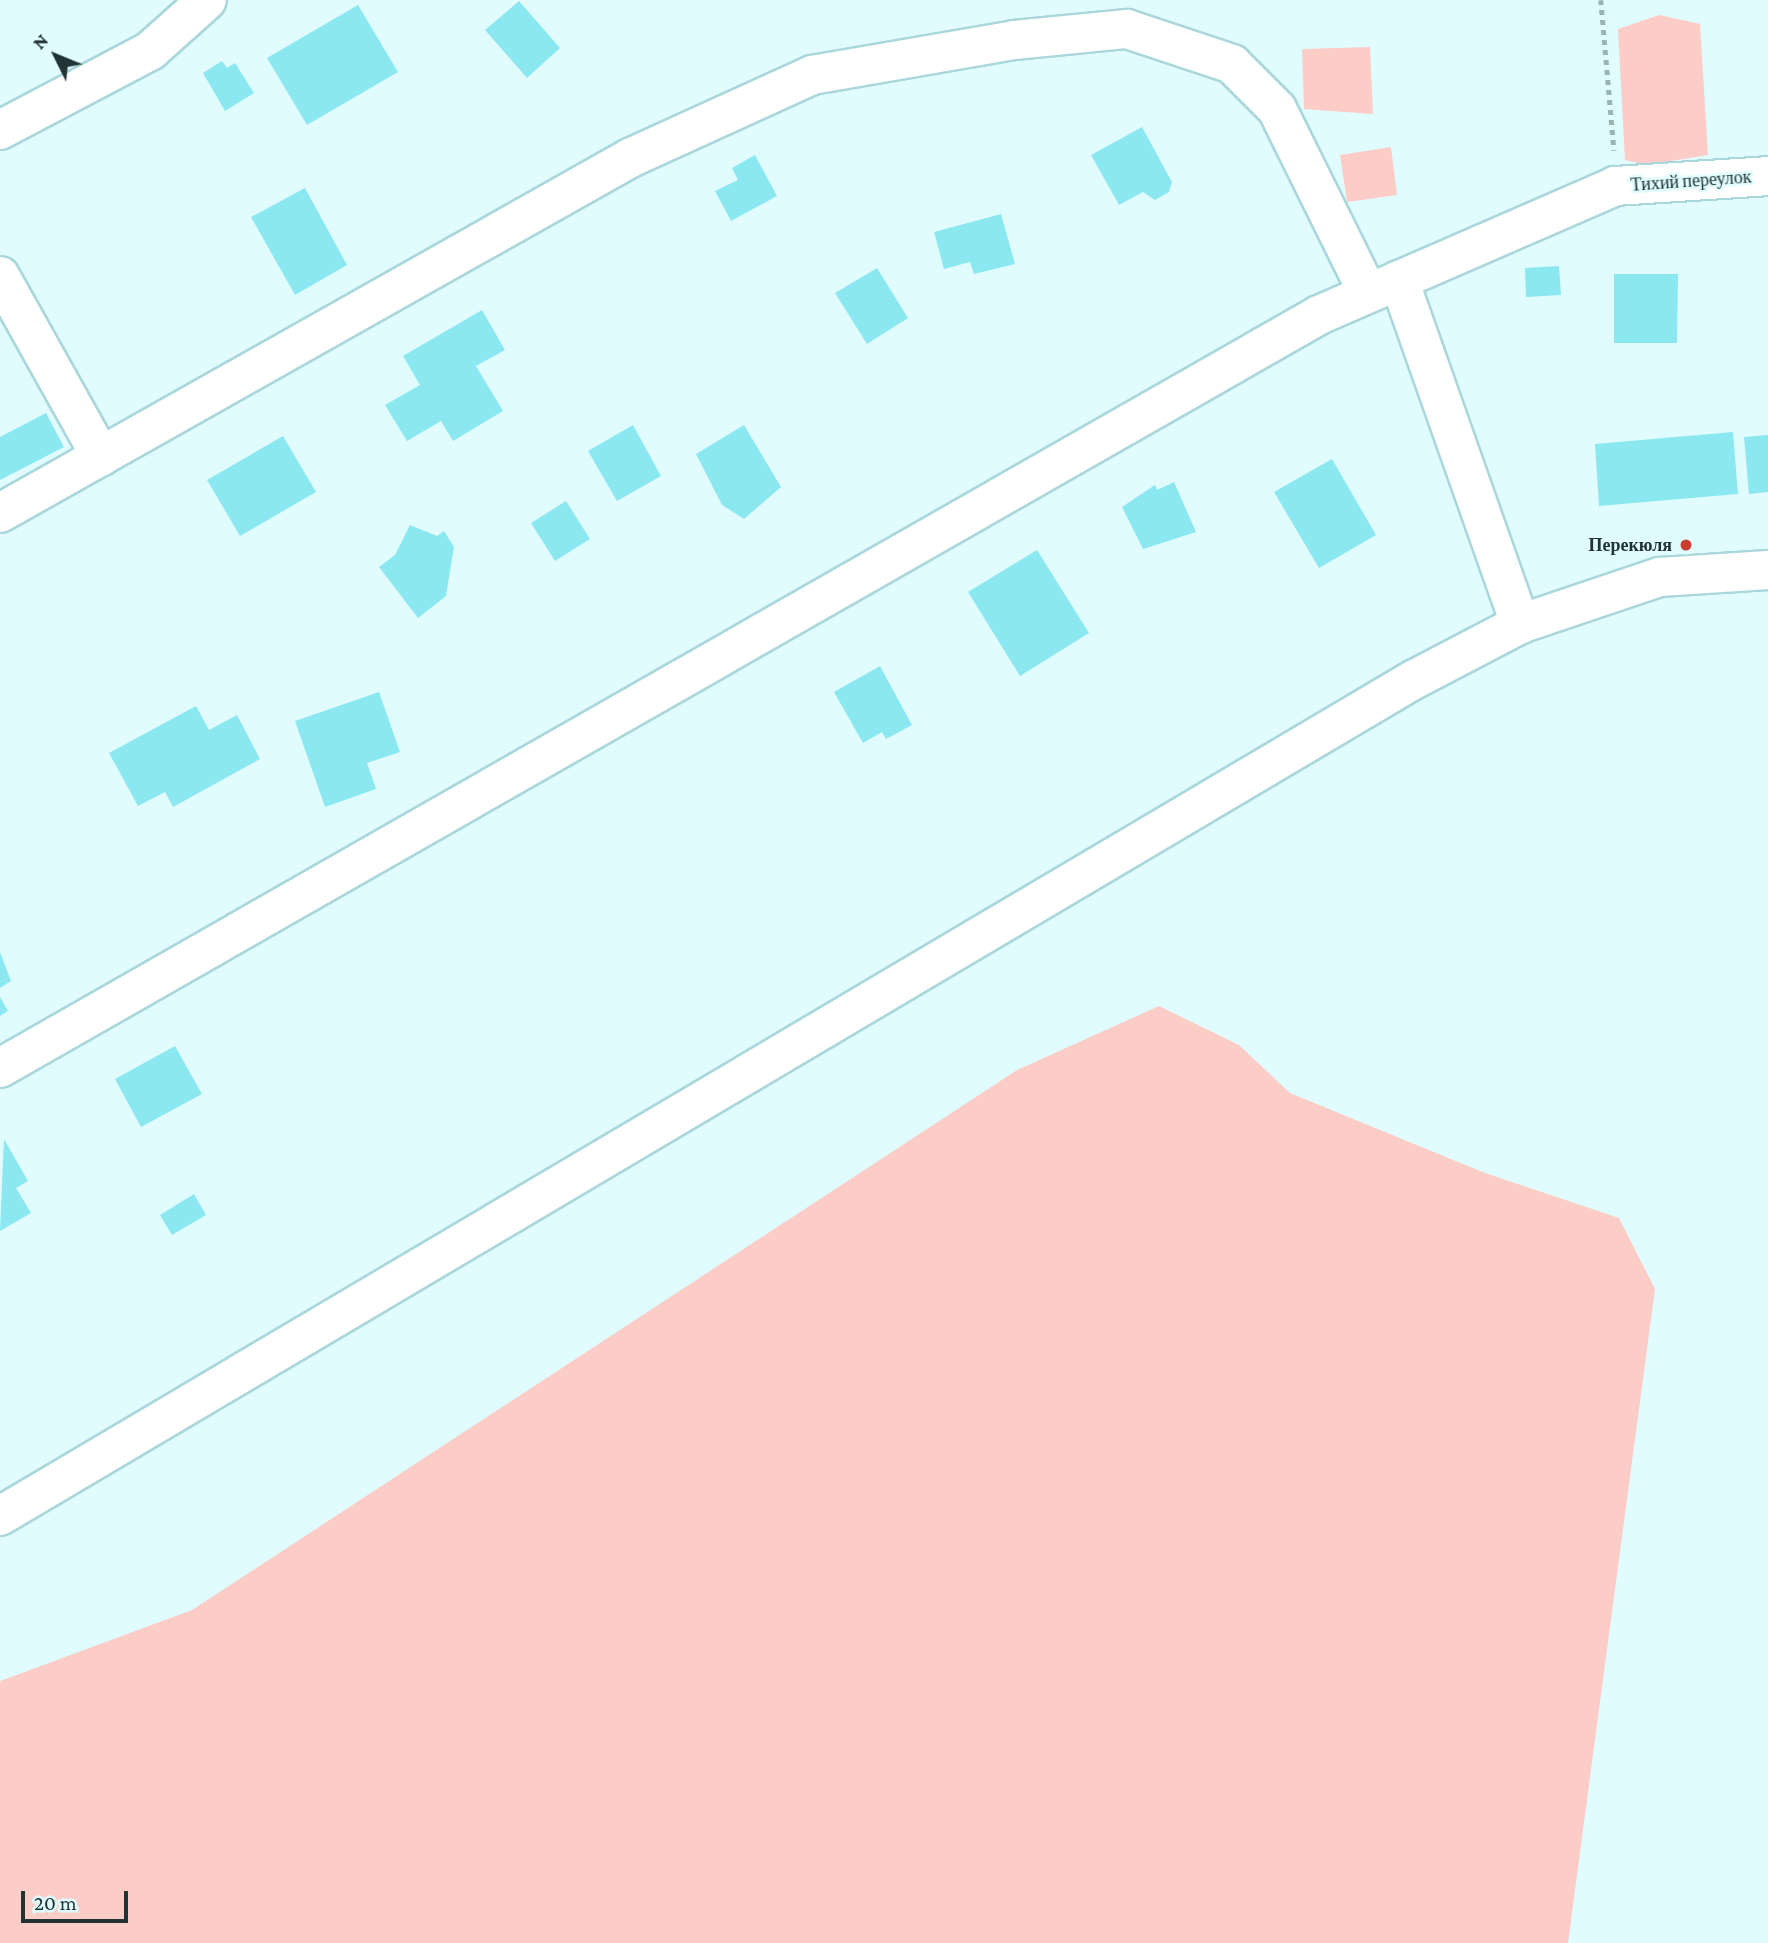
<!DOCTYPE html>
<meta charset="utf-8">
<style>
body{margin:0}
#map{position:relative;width:1768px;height:1943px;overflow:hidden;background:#e1fcfe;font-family:"Crimson Pro",serif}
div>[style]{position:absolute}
.green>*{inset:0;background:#fbcdc6}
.building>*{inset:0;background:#8be8f0}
.path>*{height:4.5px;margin-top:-2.25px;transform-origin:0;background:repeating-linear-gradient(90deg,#9bb3b5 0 5px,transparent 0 10px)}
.roads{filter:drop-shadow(2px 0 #aad7db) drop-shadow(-2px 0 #aad7db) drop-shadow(0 2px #aad7db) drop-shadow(0 -2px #aad7db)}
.minor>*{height:38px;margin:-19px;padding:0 19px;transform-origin:19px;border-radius:19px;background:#fff}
.dots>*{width:19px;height:19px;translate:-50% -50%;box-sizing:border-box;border:4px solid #e1fcfe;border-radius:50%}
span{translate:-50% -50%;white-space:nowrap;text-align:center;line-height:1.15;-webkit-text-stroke:5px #e1fcfe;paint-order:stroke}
.street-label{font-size:18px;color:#213334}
.poi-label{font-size:18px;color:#213334;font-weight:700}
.right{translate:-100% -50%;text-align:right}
.north{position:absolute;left:21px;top:21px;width:70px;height:70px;-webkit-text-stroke:5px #e1fcfe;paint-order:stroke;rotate:313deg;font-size:19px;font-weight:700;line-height:28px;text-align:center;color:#213334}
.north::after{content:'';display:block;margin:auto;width:24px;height:32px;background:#213334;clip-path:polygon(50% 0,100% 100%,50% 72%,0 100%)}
.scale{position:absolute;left:21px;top:1891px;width:107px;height:32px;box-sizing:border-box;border:4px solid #213334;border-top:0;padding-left:9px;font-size:21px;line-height:24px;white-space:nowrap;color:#213334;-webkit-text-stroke:5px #e1fcfe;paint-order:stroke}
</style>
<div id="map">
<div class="green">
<i style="clip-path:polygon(1659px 15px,1700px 24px,1708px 155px,1646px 165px,1625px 160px,1618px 29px)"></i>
<i style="clip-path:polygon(1370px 47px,1373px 114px,1304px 109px,1302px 49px)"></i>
<i style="clip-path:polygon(1391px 147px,1397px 195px,1347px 202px,1340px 155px)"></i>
<i style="clip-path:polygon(1159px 1006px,1239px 1045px,1290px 1093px,1485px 1173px,1619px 1218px,1655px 1289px,1568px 1943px,0 1943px,0 1681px,192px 1610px,1017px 1070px)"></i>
</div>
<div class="building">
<i style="clip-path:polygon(519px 1px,560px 48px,527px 78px,485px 30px)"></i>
<i style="clip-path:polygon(358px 5px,398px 72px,307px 125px,267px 58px)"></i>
<i style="clip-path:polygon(222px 61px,227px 68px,235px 63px,254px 93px,225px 111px,203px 73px)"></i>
<i style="clip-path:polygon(1142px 127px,1172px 182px,1169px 192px,1155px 200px,1143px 192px,1119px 205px,1091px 155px)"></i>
<i style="clip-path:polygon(755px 155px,777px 196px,731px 221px,715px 191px,738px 180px,732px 168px)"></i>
<i style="clip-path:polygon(305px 188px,347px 265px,295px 295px,251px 217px)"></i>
<i style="clip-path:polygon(1001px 214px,1015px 264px,974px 274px,970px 262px,944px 269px,934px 232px)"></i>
<i style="clip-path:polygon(1559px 266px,1561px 295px,1526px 297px,1525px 268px)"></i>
<i style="clip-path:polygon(877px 268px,908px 318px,867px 344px,835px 293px)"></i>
<i style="clip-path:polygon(1614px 274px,1678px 274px,1677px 343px,1614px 343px)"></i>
<i style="clip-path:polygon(482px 310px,505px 350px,476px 366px,503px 411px,453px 441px,441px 421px,407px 441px,385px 405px,420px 385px,403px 356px)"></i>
<i style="clip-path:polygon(46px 413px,64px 447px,0 480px,0 437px)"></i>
<i style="clip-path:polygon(633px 425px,661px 476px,617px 501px,588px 451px)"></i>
<i style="clip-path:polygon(744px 425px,781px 487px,744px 519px,722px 505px,696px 454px)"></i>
<i style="clip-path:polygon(1733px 432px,1738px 494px,1599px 506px,1595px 444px)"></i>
<i style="clip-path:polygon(1768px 435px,1768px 492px,1749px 494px,1744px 437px)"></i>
<i style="clip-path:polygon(283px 436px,316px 492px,240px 536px,207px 480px)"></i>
<i style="clip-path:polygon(1332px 459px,1376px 535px,1319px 568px,1274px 492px)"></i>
<i style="clip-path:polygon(1174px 482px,1196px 532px,1143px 549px,1122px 507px,1155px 485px,1157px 490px)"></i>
<i style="clip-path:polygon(566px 501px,590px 539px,555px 561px,531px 523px)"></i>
<i style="clip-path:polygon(410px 525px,437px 536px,444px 531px,454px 547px,446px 596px,418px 618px,379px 567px,395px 555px)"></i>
<i style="clip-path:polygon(1037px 550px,1089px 633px,1020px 676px,968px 592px)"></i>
<i style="clip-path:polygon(880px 666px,912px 725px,886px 739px,882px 732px,863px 743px,834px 692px)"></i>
<i style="clip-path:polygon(379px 692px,400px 752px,367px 763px,376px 789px,325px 807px,295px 721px)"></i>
<i style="clip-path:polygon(196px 706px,209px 730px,237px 715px,260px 759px,173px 807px,165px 792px,138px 806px,109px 753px)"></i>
<i style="clip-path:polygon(0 952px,11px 981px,0 988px)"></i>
<i style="clip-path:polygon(0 997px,8px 1011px,0 1016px)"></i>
<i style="clip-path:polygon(175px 1046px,202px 1094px,141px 1127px,115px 1079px)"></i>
<i style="clip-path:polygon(4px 1139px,28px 1181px,16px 1188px,31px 1213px,0 1231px)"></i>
<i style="clip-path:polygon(194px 1194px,206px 1215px,172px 1235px,160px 1215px)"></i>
</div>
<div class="path">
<i style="left:1601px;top:0;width:151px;rotate:85deg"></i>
</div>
<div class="roads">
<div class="minor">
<i style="left:0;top:130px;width:170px;rotate:-27.8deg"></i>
<i style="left:150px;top:51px;width:76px;rotate:-41.8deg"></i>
<i style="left:0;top:276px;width:207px;rotate:60.8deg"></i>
<i style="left:1399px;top:280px;width:365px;rotate:70.6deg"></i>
<i style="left:0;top:513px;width:723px;rotate:-29.4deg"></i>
<i style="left:630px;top:158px;width:200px;rotate:-24.5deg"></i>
<i style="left:812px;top:75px;width:205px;rotate:-9.8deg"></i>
<i style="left:1014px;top:40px;width:114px;rotate:-5.6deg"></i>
<i style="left:1127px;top:29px;width:111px;rotate:18.4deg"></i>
<i style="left:1232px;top:64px;width:64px;rotate:45deg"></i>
<i style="left:1277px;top:109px;width:205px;rotate:63.7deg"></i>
<i style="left:0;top:1068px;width:1519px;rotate:-29.72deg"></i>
<i style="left:1319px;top:315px;width:323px;rotate:-23.5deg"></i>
<i style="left:1615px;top:186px;width:153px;rotate:-3.7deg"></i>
<i style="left:0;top:1516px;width:1644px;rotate:-30.61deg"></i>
<i style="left:1415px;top:679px;width:119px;rotate:-27.6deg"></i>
<i style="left:1520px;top:624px;width:148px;rotate:-18.6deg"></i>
<i style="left:1660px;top:577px;width:108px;rotate:-3.7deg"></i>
</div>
</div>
<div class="dots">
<i style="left:1686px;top:545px;background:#cb3d33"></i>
</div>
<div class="street-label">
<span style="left:1691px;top:181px;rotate:-4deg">Тихий переулок</span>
</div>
<div class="poi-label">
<span class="right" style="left:1672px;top:545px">Перекюля</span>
</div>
<div class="north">N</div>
<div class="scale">20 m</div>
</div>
